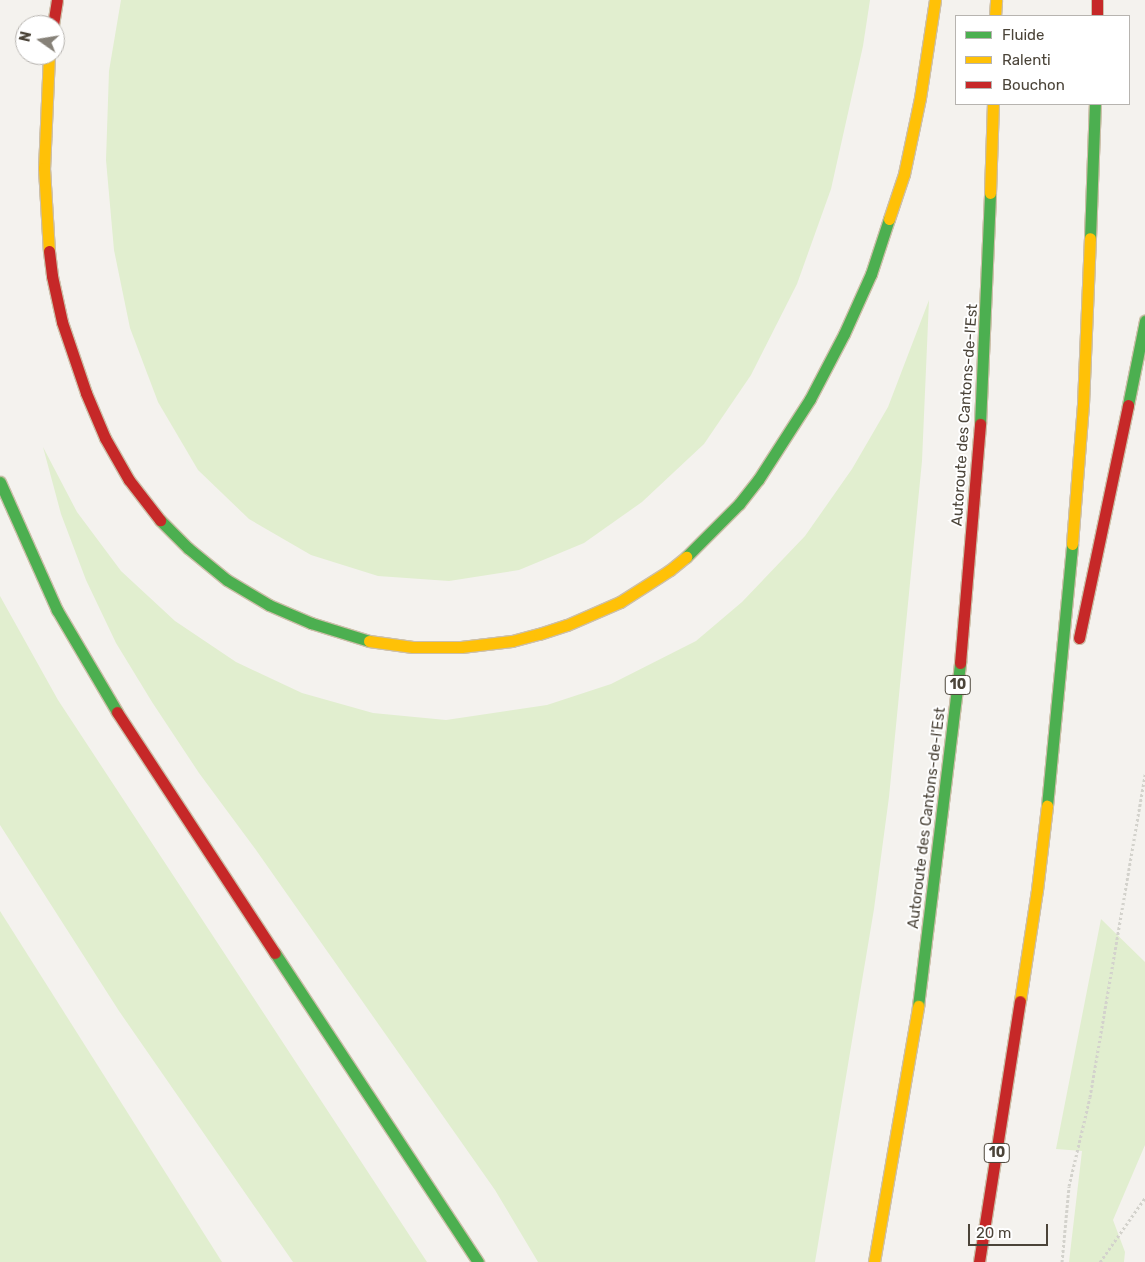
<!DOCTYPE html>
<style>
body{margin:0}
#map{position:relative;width:1145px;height:1262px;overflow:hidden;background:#f4f2ee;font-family:Rubik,sans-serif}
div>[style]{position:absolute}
.green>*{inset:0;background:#e1eecf}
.path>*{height:3px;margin-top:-1.5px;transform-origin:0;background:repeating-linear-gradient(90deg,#d3d2cc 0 2.5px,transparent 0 5px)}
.roads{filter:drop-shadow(1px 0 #ccbfa9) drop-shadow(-1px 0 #ccbfa9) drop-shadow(0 1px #ccbfa9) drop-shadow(0 -1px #ccbfa9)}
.fast>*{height:11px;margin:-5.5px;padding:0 5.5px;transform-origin:5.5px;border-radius:5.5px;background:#4caf50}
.slow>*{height:11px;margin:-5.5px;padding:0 5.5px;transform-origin:5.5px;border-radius:5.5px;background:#ffc107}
.jam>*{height:11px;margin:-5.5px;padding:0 5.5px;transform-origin:5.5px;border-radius:5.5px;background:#c62828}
span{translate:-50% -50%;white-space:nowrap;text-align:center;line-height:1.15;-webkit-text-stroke:4px #fff;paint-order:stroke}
.shield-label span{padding:1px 4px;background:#fff;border:1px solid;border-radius:4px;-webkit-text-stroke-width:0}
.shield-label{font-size:14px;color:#4b4439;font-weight:700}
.street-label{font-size:15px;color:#4b4439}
.legend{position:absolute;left:955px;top:15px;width:175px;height:90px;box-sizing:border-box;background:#fff;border:1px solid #b7b4b0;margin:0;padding:6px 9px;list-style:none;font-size:15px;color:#4b4439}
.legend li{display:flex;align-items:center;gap:10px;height:25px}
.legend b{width:25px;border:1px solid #b7b4b0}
.north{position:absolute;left:15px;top:15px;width:50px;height:50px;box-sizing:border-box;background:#fff;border:1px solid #b7b4b0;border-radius:50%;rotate:283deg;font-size:14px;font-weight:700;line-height:20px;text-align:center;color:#4b4439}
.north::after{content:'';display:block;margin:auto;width:18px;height:22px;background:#868178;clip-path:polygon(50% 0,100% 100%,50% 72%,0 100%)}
.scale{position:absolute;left:968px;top:1224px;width:80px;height:22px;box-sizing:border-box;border:2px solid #4b4439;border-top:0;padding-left:6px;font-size:15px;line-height:18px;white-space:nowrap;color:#4b4439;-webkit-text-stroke:4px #fff;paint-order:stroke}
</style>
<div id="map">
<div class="green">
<i style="clip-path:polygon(121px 0,870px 0,863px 46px,831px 189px,797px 284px,751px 375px,704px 444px,642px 502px,584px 543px,519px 570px,449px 581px,378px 576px,311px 555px,249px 519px,198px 470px,158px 402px,130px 328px,114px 250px,106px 160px,109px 71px)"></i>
<i style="clip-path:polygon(929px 300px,922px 461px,889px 797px,874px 909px,815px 1262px,538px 1262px,495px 1190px,256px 850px,199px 773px,152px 702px,116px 643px,86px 580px,61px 514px,43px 447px,77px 512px,121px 571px,175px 621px,236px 662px,302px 693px,373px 713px,446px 720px,547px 705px,611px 684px,696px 641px,742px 602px,805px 536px,852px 469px,888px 407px)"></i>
<i style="clip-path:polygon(0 596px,58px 700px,427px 1262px,293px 1262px,119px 1011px,0 825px)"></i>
<i style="clip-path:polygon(0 911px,222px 1262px,0 1262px)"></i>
<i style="clip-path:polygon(1101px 919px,1145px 962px,1145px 1145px,1113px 1220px,1125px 1252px,1124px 1262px,1069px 1262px,1082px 1151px,1056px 1149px)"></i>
</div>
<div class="path">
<i style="left:1062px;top:1262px;width:76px;rotate:-84.7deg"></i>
<i style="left:1069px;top:1186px;width:91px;rotate:-76.7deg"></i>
<i style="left:1090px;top:1097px;width:328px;rotate:-80.3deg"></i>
<i style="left:1100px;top:1262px;width:78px;rotate:-54.9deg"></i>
</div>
<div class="roads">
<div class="fast">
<i style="left:1090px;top:238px;width:134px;rotate:-87.9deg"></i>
<i style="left:1128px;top:405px;width:86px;rotate:-78.6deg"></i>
<i style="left:980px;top:424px;width:231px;rotate:-87.5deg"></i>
<i style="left:0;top:482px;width:140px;rotate:66deg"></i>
<i style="left:57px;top:610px;width:118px;rotate:59.5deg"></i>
<i style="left:160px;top:520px;width:40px;rotate:45deg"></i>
<i style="left:188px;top:548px;width:50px;rotate:39.4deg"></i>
<i style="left:227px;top:580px;width:49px;rotate:30.8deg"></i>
<i style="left:269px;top:605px;width:46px;rotate:23.2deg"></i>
<i style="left:311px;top:623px;width:61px;rotate:17.2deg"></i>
<i style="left:686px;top:557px;width:75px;rotate:-45deg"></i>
<i style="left:739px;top:504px;width:31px;rotate:-52deg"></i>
<i style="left:758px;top:480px;width:96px;rotate:-57.3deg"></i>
<i style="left:810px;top:399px;width:73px;rotate:-62.4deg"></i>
<i style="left:844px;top:334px;width:66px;rotate:-65.8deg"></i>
<i style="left:871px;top:274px;width:58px;rotate:-71.9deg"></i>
<i style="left:1047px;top:806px;width:263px;rotate:-84.5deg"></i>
<i style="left:275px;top:953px;width:370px;rotate:56.7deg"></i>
<i style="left:918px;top:1006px;width:346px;rotate:-83deg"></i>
</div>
<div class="slow">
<i style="left:995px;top:16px;width:16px;rotate:-86deg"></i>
<i style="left:49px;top:55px;width:113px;rotate:92.5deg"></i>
<i style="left:44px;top:168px;width:83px;rotate:86.6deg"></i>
<i style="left:990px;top:193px;width:89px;rotate:-88.1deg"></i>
<i style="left:889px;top:219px;width:47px;rotate:-71.6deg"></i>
<i style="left:904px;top:174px;width:78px;rotate:-78.1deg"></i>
<i style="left:920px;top:98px;width:99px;rotate:-81.3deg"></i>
<i style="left:1072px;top:544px;width:140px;rotate:-85.5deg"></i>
<i style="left:1083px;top:404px;width:166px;rotate:-87.6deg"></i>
<i style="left:369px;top:641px;width:44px;rotate:7.8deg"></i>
<i style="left:413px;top:647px;width:48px"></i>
<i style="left:461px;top:647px;width:51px;rotate:-6.7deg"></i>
<i style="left:512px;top:641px;width:28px;rotate:-15deg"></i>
<i style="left:539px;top:634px;width:29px;rotate:-18deg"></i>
<i style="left:567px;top:625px;width:58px;rotate:-23.5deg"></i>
<i style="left:620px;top:602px;width:59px;rotate:-32.6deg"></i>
<i style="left:670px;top:570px;width:21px;rotate:-39deg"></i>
<i style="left:1020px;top:1001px;width:112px;rotate:-81.3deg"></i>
<i style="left:1037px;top:890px;width:85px;rotate:-83.2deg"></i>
<i style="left:874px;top:1262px;width:260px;rotate:-80.2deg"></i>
</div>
<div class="jam">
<i style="left:1097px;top:0;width:16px;rotate:90deg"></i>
<i style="left:53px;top:25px;width:25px;rotate:-81deg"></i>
<i style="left:49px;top:251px;width:25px;rotate:83deg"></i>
<i style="left:52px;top:276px;width:47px;rotate:77.7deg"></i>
<i style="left:62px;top:322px;width:75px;rotate:71.3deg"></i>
<i style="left:86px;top:393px;width:49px;rotate:67.1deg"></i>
<i style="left:105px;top:438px;width:48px;rotate:60.3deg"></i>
<i style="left:129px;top:480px;width:51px;rotate:52.2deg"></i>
<i style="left:1079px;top:638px;width:238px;rotate:-78.1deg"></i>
<i style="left:960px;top:663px;width:240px;rotate:-85.2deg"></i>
<i style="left:117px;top:712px;width:288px;rotate:56.8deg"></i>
<i style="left:979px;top:1262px;width:264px;rotate:-81.1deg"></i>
</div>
</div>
<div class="shield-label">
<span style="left:958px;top:685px">10</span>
<span style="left:997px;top:1153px">10</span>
</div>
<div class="street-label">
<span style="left:965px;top:415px;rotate:-86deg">Autoroute des Cantons-de-l'Est</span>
<span style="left:927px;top:818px;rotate:-83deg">Autoroute des Cantons-de-l'Est</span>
</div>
<ul class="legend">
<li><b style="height:6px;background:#4caf50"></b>Fluide</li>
<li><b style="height:6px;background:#ffc107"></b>Ralenti</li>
<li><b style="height:6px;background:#c62828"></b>Bouchon</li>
</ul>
<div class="north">N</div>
<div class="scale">20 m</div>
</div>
